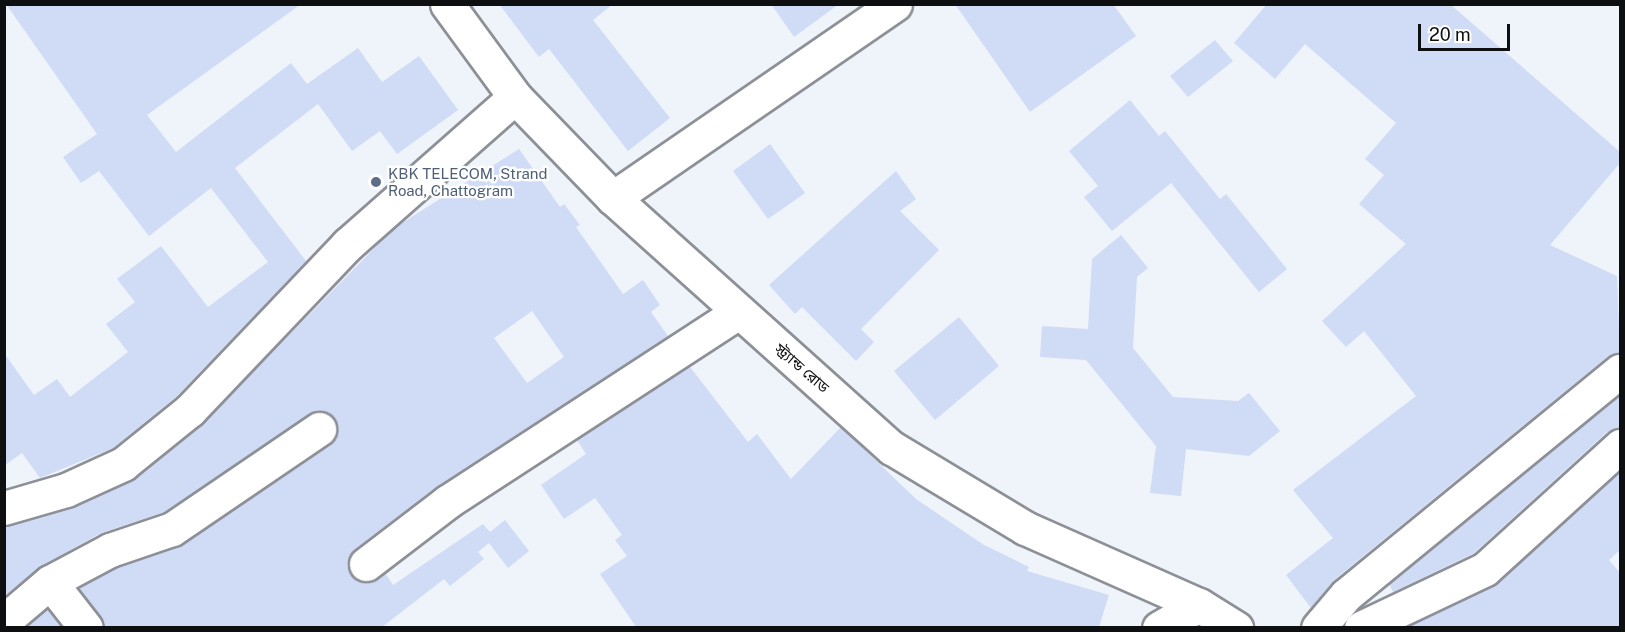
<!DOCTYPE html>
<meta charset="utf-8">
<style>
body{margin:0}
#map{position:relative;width:1625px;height:632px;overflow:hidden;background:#eff3fa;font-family:"Public Sans","Noto Sans Bengali",sans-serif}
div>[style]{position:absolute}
.building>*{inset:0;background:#d0dbf6}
.roads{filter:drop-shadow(2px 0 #8d9097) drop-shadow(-2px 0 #8d9097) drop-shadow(0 2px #8d9097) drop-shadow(0 -2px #8d9097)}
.minor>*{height:33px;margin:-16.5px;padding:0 16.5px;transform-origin:16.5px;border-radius:16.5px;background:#fff}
.secondary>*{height:33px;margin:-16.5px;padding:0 16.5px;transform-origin:16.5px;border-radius:16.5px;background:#fff}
.dots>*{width:16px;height:16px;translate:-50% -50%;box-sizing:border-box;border:3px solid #fff;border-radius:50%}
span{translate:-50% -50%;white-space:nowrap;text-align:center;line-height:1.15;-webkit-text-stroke:4.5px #fff;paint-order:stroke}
.service-label{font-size:15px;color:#4e5e75}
.left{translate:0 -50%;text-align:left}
.street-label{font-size:15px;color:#0e0f11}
.frame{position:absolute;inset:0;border:6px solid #0e0f11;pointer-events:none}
.scale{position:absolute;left:1418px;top:24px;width:92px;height:27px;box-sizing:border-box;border:3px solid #0e0f11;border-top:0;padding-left:8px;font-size:18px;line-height:21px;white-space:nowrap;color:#0e0f11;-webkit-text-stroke:4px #fff;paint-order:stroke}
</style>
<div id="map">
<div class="building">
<i style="clip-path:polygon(6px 4px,301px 4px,147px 115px,176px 152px,291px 63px,307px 84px,358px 48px,382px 82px,419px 56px,458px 110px,397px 154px,380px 131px,352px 151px,318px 104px,235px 168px,306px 261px,177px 396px,113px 448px,40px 478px,22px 453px,4px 466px,4px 353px,34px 395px,57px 379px,70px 397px,128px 352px,106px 324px,135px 302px,117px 279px,161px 246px,208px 307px,268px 262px,211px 188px,149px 236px,99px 171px,81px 183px,63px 157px,97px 134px)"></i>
<i style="clip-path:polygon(499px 4px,613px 4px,593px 20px,670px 118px,628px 151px,549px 49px,539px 57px)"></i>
<i style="clip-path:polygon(771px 4px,839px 4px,794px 37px)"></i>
<i style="clip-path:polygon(955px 4px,1113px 4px,1136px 36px,1030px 112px)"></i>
<i style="clip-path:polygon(1267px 4px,1450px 4px,1620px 152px,1620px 163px,1550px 245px,1617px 276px,1620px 353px,1608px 356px,1334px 580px,1311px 608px,1286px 575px,1333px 538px,1293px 490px,1416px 396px,1364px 331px,1346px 347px,1322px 321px,1406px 244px,1359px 204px,1384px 175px,1365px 159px,1396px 123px,1305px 44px,1275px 79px,1234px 43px)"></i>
<i style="clip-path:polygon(1215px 40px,1233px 61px,1188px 97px,1170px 76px)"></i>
<i style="clip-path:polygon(1130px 100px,1159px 136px,1165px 131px,1220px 199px,1226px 194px,1287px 269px,1259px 292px,1171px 183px,1112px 231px,1084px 197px,1098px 186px,1069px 151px)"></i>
<i style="clip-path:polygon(770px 144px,805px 193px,768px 219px,733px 171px)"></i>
<i style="clip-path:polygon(evenodd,519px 149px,560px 207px,564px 204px,580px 225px,576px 227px,623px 294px,643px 280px,660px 305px,651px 312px,668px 336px,436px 487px,355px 549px,347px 566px,358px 581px,369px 582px,385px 573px,393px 585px,483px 524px,490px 532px,505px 520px,529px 551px,508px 568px,489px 543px,478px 552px,484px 559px,450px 586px,444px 579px,382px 627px,104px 627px,79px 588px,117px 567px,183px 544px,330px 445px,336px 437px,335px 419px,317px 410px,164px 512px,101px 533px,41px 566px,4px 596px,4px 526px,71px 508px,135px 479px,203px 423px,394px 228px,519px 149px,532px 311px,564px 357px,527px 383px,494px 338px,532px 311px)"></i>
<i style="clip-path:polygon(896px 171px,916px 199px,900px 211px,939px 250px,861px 329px,874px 342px,856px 361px,802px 307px,795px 314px,769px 285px)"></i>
<i style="clip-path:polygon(1121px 235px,1148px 268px,1137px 277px,1133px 348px,1173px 397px,1238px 401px,1249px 393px,1280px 431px,1249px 456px,1186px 449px,1181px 496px,1150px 493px,1156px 446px,1086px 360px,1040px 357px,1042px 326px,1088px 329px,1092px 259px)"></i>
<i style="clip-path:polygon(959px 317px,999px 366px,935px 420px,894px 371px)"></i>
<i style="clip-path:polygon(690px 367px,748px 442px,757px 434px,791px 479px,841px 427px,916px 499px,984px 545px,1029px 567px,1027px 571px,1109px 595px,1099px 627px,636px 627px,600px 574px,627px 556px,615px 540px,622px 535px,595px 498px,564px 519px,541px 485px,586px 454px,577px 440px)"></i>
<i style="clip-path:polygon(1620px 395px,1620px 428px,1607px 432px,1474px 553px,1393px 592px,1389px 584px)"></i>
<i style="clip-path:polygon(1620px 471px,1620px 550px,1609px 560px,1620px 573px,1620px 627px,1408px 627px,1497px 583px)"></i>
<i style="clip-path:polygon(47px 609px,62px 627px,25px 627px)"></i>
</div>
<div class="roads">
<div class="minor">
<i style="left:613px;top:198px;width:342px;rotate:-34.5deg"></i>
<i style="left:4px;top:508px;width:65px;rotate:-16.2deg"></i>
<i style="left:66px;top:490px;width:63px;rotate:-24.5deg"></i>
<i style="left:123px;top:464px;width:86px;rotate:-38.9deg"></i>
<i style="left:190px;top:410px;width:228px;rotate:-46.4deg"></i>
<i style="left:347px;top:245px;width:224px;rotate:-41.4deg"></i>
<i style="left:366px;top:564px;width:102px;rotate:-37.4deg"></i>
<i style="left:447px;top:502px;width:348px;rotate:-33.1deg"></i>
<i style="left:50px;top:582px;width:58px;rotate:52deg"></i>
<i style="left:4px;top:621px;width:60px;rotate:-40.3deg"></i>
<i style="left:50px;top:582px;width:68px;rotate:-28.1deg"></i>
<i style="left:110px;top:550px;width:65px;rotate:-18.7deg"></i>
<i style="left:172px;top:529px;width:178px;rotate:-34.2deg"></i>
<i style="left:1159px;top:628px;width:46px;rotate:-29.9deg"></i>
<i style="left:1318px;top:628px;width:43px;rotate:-49.7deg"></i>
<i style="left:1346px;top:595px;width:354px;rotate:-39.3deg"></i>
<i style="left:1361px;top:628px;width:137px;rotate:-25.4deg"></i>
<i style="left:1485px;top:569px;width:183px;rotate:-42.3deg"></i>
</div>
<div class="secondary">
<i style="left:447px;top:4px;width:115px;rotate:53.8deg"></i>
<i style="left:515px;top:97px;width:141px;rotate:45.9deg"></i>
<i style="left:613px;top:198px;width:375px;rotate:41.9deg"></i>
<i style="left:892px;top:448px;width:155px;rotate:31deg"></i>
<i style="left:1025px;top:528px;width:190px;rotate:23.9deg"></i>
<i style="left:1199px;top:605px;width:44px;rotate:31.9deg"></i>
</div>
</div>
<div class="dots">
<i style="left:376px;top:182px;background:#5c6f8a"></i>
</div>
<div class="service-label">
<span class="left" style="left:388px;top:182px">KBK TELECOM, Strand<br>Road, Chattogram</span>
</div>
<div class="street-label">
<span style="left:802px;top:368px;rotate:41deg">স্ট্র্যান্ড রোড</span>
</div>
<div class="frame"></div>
<div class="scale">20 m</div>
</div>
